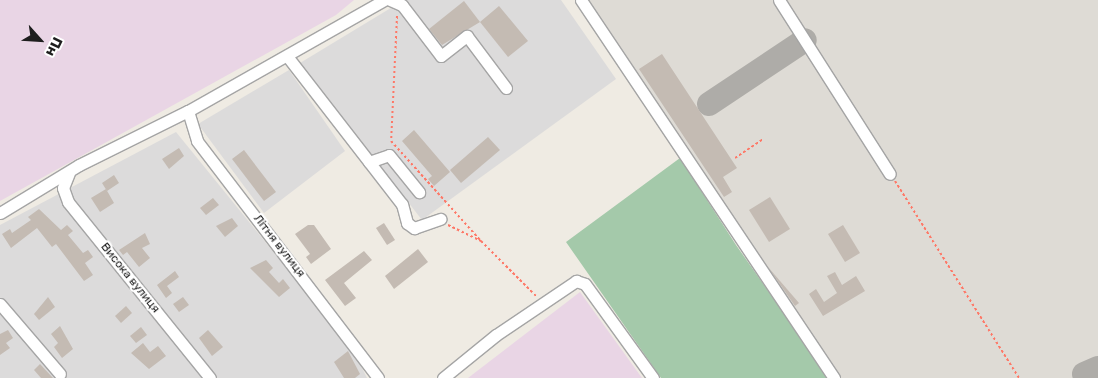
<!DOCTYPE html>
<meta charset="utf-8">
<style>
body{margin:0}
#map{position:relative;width:1098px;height:378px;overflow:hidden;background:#efebe3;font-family:Rubik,sans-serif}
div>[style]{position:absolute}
.residential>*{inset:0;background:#dcdbdb}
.industrial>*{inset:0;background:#e9d5e5}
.airport>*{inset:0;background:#dedbd5}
.cemetery>*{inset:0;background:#a4c9aa}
.taxiway>*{height:24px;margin:-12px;padding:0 12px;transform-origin:12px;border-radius:12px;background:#aeaca8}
.building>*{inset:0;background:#c4bbb3}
.path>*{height:2px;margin-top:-1px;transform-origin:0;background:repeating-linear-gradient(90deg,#fe7766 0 2.5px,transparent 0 5px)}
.roads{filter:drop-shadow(1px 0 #a5a5a5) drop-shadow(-1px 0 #a5a5a5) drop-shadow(0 1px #a5a5a5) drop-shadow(0 -1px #a5a5a5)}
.minor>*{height:11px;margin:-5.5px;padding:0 5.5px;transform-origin:5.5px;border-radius:5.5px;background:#fff}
span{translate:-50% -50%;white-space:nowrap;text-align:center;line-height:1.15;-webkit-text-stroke:4.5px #fff;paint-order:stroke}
.street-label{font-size:12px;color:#1e1e1e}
.north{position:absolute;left:15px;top:15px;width:50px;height:50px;-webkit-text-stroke:4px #fff;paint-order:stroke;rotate:116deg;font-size:14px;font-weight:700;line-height:20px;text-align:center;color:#1e1e1e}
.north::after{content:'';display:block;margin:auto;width:18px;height:22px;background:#1e1e1e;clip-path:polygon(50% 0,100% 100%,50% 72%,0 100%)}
</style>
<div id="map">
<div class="residential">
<i style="clip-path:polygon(404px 0,561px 0,616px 79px,422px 220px,300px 63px)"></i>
<i style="clip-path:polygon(289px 70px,345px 151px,264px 213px,198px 124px)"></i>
<i style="clip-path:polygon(176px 132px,353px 350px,367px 378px,0 378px,0 225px)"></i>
</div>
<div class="industrial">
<i style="clip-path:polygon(0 0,354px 0,336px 15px,0 201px)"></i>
<i style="clip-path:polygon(580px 292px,642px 378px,468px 378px)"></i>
</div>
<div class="airport">
<i style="clip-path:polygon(587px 0,1098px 0,1098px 378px,831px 378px)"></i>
</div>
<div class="cemetery">
<i style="clip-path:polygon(680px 158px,736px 245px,829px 378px,661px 378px,566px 242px)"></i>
</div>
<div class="taxiway">
<i style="left:709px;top:104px;width:115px;rotate:-33.7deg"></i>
<i style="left:1084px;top:374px;width:15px;rotate:-23deg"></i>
</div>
<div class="building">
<i style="clip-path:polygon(464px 1px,480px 22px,442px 45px,429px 29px)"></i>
<i style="clip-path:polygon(499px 6px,528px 41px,508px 57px,480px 22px)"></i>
<i style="clip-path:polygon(662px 54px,737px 168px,723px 177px,732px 192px,724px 197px,639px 69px)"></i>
<i style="clip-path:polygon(414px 130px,450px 172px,434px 186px,428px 179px,432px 176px,402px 141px)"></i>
<i style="clip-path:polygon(488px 137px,500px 150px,461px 183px,450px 170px)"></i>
<i style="clip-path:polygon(179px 148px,184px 156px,169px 169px,162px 159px)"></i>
<i style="clip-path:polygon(244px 150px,276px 192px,264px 201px,232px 159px)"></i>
<i style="clip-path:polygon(114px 175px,119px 183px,107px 191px,102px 183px)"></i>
<i style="clip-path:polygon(106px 189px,114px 203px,100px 212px,91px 198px)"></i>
<i style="clip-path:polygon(770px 197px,790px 229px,769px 242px,749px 210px)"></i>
<i style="clip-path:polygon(213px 198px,219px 205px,206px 215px,200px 208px)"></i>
<i style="clip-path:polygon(39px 209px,61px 230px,67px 225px,73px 231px,68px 235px,83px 253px,88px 250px,93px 257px,85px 263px,93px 275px,84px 281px,56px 244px,52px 247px,37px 228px,11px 248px,2px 234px,10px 229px,12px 233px,31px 220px,28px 217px)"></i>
<i style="clip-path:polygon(232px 218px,238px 226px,225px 237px,216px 226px)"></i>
<i style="clip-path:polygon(384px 223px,395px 240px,387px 245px,376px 228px)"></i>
<i style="clip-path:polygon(308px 225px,314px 225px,331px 249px,311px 264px,306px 257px,310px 254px,295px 234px)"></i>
<i style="clip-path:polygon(843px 225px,860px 253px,845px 262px,828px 234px)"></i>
<i style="clip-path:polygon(145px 233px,150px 244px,142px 248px,150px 258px,139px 267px,127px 252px,123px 255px,119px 250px)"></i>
<i style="clip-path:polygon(418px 249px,428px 262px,394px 289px,385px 276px)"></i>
<i style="clip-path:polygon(364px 251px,372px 260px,344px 283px,356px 298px,345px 306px,325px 280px)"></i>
<i style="clip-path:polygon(266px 260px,273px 268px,269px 272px,279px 283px,283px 279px,290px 288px,279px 297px,250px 268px)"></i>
<i style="clip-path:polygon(768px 267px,799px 303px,795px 306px)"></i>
<i style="clip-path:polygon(175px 271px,179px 277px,167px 286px,172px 293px,166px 298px,157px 285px)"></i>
<i style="clip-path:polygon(835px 272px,842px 285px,856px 276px,865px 291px,823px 316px,809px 294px,816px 289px,824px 302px,837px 293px,827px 276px)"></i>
<i style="clip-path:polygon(48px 297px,55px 307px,39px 320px,34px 314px)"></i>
<i style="clip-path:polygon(183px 297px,189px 305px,179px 312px,173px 304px)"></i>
<i style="clip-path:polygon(126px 306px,132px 313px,121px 323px,115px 316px)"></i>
<i style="clip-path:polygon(60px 326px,73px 349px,62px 358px,54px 347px,58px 343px,51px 334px)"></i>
<i style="clip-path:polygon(141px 327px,147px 335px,136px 343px,130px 336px)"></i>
<i style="clip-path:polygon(8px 330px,13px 338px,6px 343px,10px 348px,0 355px,0 334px)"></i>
<i style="clip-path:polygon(208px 330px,223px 347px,212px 356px,199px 338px)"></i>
<i style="clip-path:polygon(143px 343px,150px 352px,158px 346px,166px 356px,149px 369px,131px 353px)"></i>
<i style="clip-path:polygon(348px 351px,360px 374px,355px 378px,344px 378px,334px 362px)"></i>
<i style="clip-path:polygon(40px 364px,53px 378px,41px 378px,34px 370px)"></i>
</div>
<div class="path">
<i style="left:397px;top:16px;width:125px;rotate:92.7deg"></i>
<i style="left:391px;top:141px;width:135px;rotate:48deg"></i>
<i style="left:735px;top:158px;width:34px;rotate:-34deg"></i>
<i style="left:895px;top:181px;width:233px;rotate:57.8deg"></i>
<i style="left:448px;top:225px;width:37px;rotate:26deg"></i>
<i style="left:481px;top:241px;width:78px;rotate:45deg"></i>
</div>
<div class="roads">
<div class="minor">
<i style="left:390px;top:0;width:13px;rotate:23deg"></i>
<i style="left:402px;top:5px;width:64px;rotate:52.6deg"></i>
<i style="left:441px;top:56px;width:33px;rotate:-38deg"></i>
<i style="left:467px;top:36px;width:65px;rotate:53.1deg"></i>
<i style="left:581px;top:0;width:455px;rotate:56.2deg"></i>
<i style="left:779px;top:0;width:206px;rotate:57.5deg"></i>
<i style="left:287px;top:56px;width:187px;rotate:52.2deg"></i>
<i style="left:402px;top:204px;width:20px;rotate:75deg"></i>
<i style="left:407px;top:223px;width:9px;rotate:36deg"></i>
<i style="left:414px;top:228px;width:28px;rotate:-19deg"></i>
<i style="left:188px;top:111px;width:31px;rotate:73deg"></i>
<i style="left:197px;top:141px;width:298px;rotate:52.6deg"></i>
<i style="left:369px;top:162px;width:21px;rotate:-19deg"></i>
<i style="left:389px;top:155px;width:48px;rotate:51deg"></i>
<i style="left:69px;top:173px;width:16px;rotate:112deg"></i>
<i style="left:63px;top:188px;width:15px;rotate:70deg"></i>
<i style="left:68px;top:202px;width:226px;rotate:51.1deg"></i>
<i style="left:0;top:213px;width:92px;rotate:-31.3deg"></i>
<i style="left:79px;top:165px;width:122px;rotate:-26.4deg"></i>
<i style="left:188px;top:111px;width:225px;rotate:-29.5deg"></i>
<i style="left:0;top:304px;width:92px;rotate:49.4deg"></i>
<i style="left:443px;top:378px;width:68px;rotate:-39.1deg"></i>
<i style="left:496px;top:335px;width:97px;rotate:-34deg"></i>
<i style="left:576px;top:281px;width:9px;rotate:18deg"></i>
<i style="left:585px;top:284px;width:116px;rotate:54.1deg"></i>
</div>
</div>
<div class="street-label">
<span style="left:279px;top:246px;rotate:52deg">Літня вулиця</span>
<span style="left:130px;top:278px;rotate:51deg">Висока вулиця</span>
</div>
<div class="north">Пн</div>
</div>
